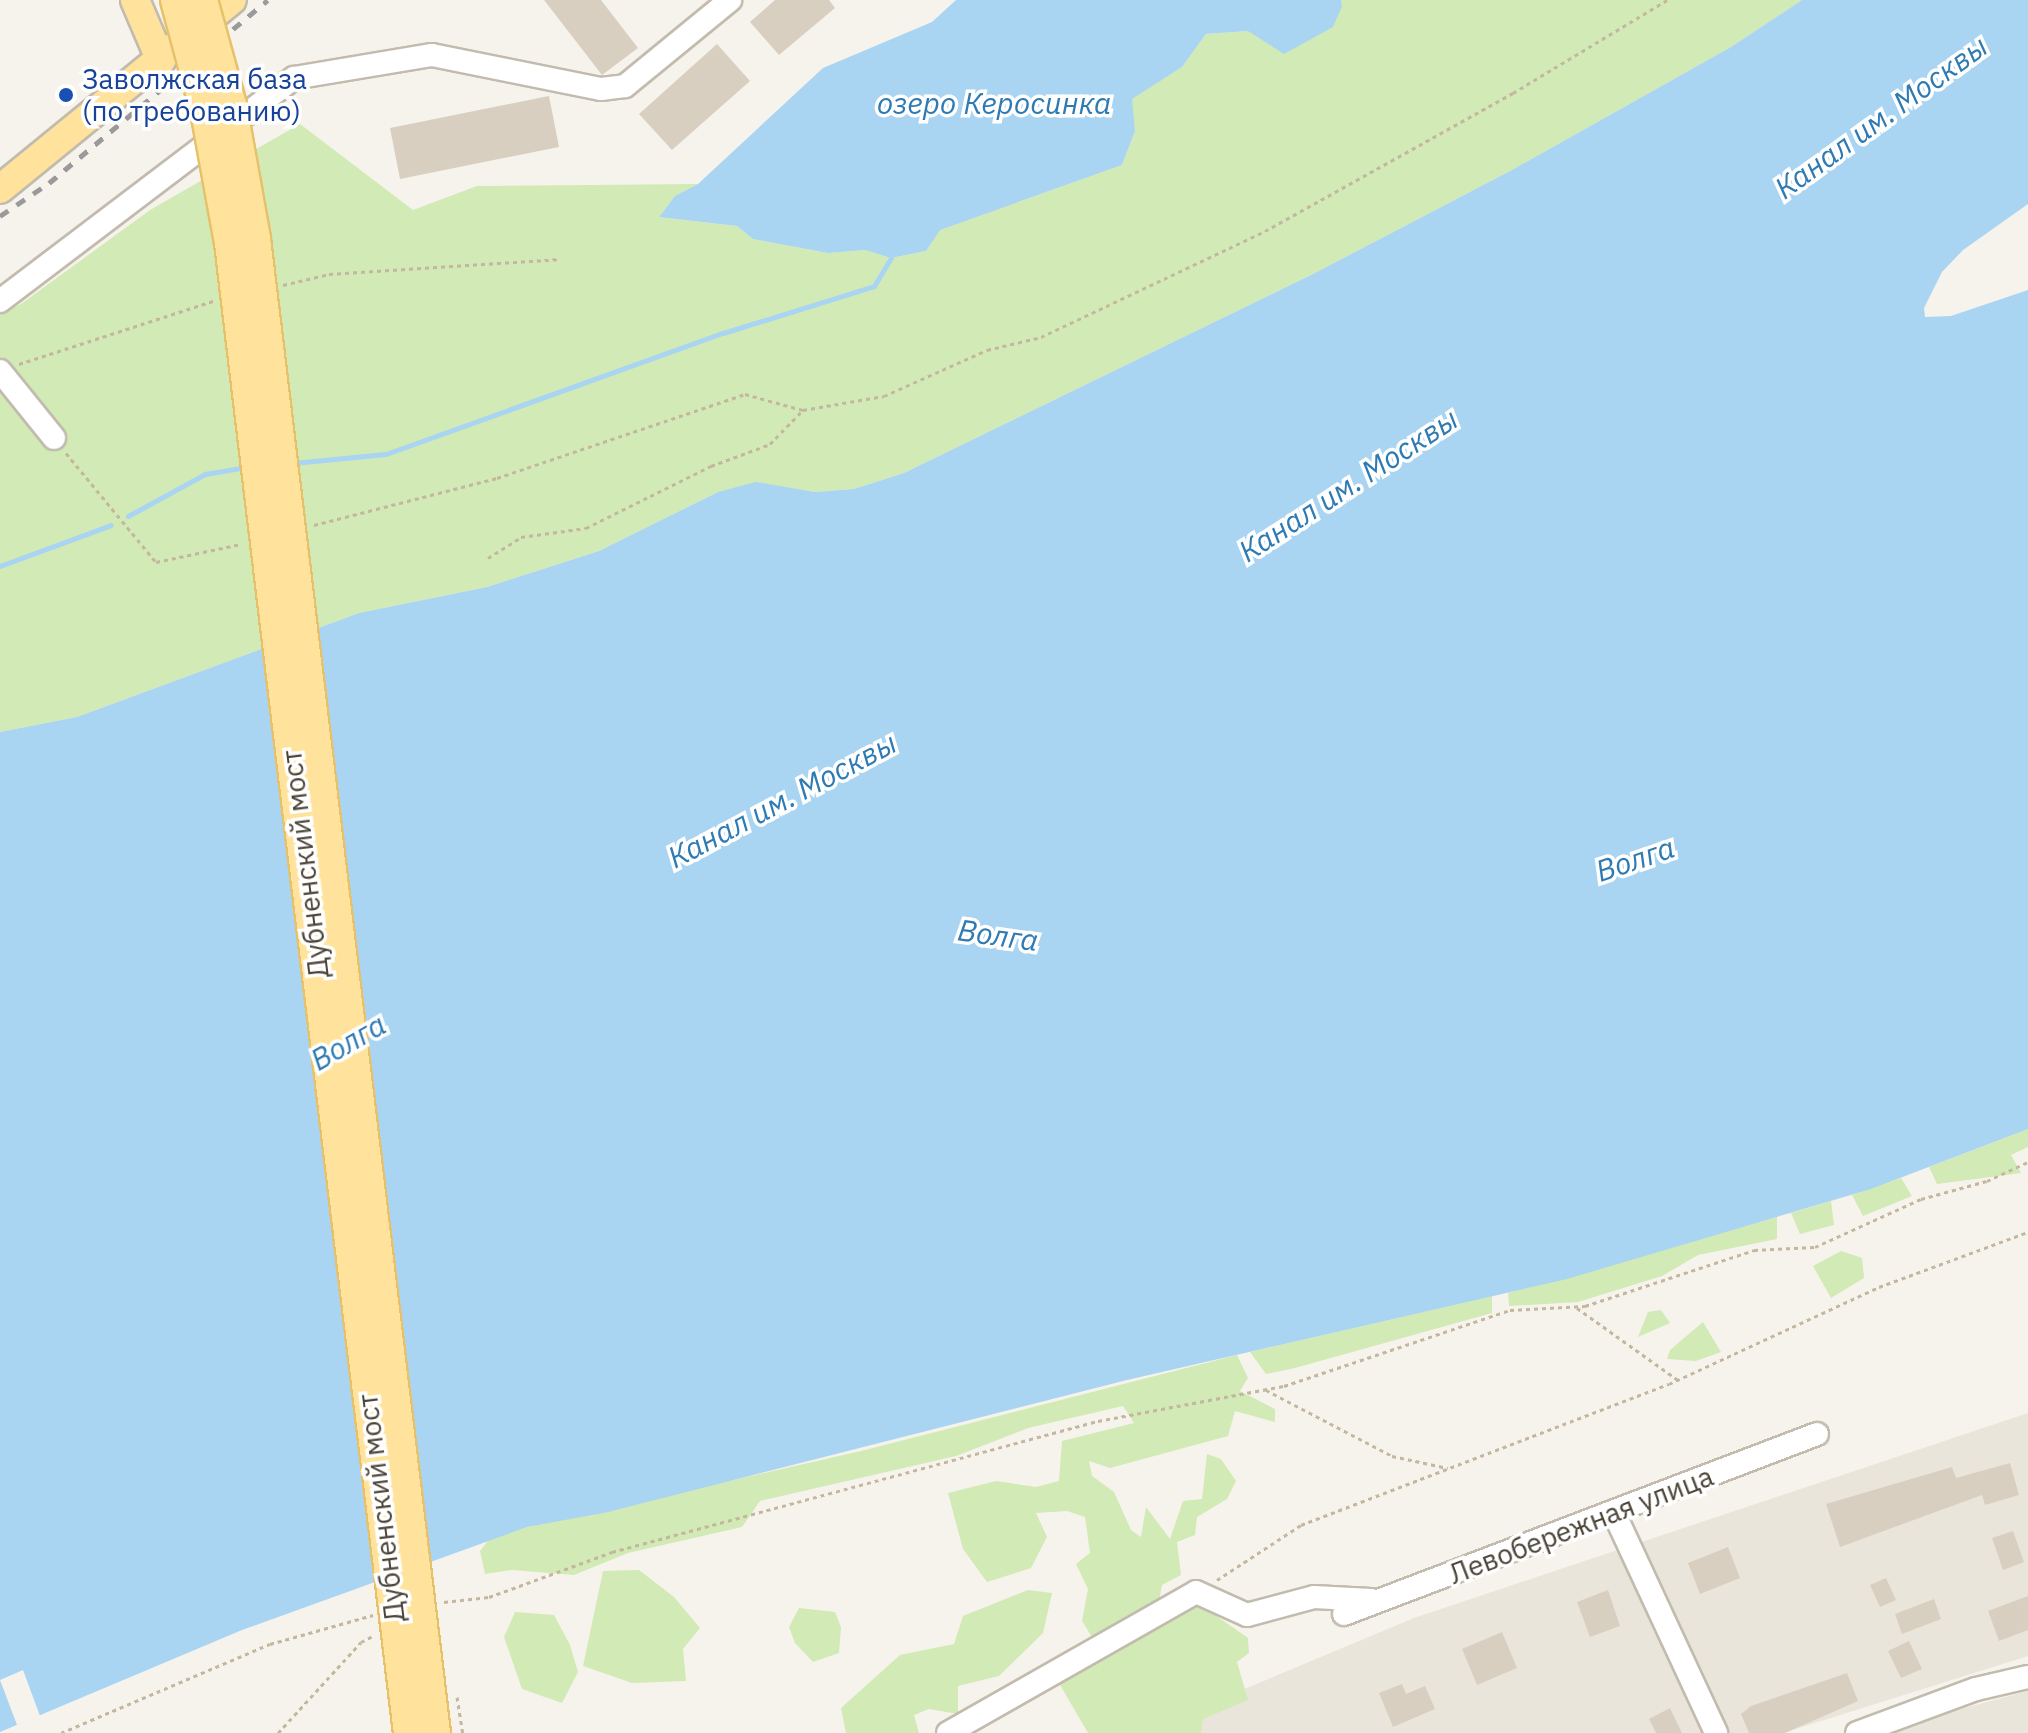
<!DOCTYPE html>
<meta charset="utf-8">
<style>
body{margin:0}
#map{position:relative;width:2028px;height:1733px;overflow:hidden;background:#f6f3ec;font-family:"IBM Plex Sans",sans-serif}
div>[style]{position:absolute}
.residential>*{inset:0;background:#eae5da}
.green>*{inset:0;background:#d2eab5}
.water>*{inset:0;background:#a9d4f2}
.pier>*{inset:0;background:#f6f3ec}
.stream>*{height:5px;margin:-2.5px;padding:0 2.5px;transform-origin:2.5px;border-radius:2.5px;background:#a9d4f2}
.building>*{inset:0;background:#d8cfc1}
.path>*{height:3px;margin-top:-1.5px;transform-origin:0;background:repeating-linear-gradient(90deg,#c4b79f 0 4px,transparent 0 8px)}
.roads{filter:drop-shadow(2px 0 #c2bbae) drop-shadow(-2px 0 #c2bbae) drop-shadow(0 2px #c2bbae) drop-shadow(0 -2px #c2bbae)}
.minor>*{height:22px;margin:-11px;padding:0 11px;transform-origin:11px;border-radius:11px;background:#fff}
.major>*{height:28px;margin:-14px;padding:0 14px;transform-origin:14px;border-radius:14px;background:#ffe39c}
.rail>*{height:5px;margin-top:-2.5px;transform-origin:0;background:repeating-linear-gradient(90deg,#9a9a9a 0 10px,transparent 0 20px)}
.bridges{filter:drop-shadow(2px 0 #e6c16a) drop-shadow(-2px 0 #e6c16a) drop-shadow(0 2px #e6c16a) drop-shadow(0 -2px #e6c16a)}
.major-bridge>*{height:28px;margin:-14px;padding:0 14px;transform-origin:14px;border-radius:14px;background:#ffe39c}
.dots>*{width:22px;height:22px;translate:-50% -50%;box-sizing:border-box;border:4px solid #fff;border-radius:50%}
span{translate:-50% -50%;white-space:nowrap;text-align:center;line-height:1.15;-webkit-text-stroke:7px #fff;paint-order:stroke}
.transit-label{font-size:28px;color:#164399}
.left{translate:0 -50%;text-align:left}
.street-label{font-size:28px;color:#4b4439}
.water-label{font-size:30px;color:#2e7ab2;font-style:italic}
</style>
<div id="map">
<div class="residential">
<i style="clip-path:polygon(2028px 1413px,2028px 1656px,1783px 1733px,1139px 1733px,1414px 1618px)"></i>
<i style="clip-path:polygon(2028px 1691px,2028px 1733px,1883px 1733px,1905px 1724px)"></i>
</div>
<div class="green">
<i style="clip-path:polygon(1341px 0,1802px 0,1731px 47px,1510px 171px,1315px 273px,904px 473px,854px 489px,815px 492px,756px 483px,718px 492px,599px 551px,487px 587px,359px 613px,77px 717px,0 732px,0 313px,21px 304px,150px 210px,300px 124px,413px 210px,477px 186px,698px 184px,675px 196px,659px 217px,737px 226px,753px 239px,828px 253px,865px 250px,891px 258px,926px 251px,939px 230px,1122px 165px,1135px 131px,1131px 99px,1182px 67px,1206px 34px,1248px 31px,1342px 7px)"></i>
<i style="clip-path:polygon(2028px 1129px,2028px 1147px,2011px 1155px,2021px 1173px,1937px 1184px,1929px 1167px)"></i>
<i style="clip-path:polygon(1901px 1178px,1912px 1196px,1863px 1216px,1852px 1195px)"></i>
<i style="clip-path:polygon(1831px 1201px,1834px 1225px,1800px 1234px,1791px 1213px)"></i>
<i style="clip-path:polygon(1777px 1217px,1777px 1239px,1698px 1255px,1662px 1276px,1578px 1302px,1509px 1306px,1508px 1293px)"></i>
<i style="clip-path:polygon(1841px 1251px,1862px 1258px,1864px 1278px,1831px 1298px,1813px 1266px)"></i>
<i style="clip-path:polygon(1492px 1296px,1492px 1313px,1295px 1368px,1266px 1374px,1250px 1352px)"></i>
<i style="clip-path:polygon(1661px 1310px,1670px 1323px,1638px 1337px,1648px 1312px)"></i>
<i style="clip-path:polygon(1703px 1322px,1721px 1352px,1696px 1361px,1667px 1359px,1670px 1350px)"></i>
<i style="clip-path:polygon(1237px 1355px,1248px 1378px,1240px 1391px,1275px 1409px,1275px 1422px,1235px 1411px,1228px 1436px,1110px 1468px,1089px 1461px,1092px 1476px,1114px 1492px,1131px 1530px,1141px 1537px,1146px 1507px,1170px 1539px,1183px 1501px,1202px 1499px,1207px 1454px,1221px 1459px,1236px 1481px,1227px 1499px,1197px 1517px,1195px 1535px,1177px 1542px,1181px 1575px,1162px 1585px,1159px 1601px,1092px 1637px,1082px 1621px,1088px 1589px,1076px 1564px,1090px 1553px,1085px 1517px,1067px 1511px,1036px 1513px,1047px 1537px,1031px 1568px,987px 1582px,963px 1549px,948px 1493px,996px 1481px,1036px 1487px,1059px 1481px,1062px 1441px,1134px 1423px,1123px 1406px,1028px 1428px,956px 1456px,760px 1501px,742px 1527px,628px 1553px,574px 1575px,512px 1570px,485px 1574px,480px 1551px,490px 1538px,527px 1527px,861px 1451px)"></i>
<i style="clip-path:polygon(639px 1570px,674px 1597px,700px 1628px,683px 1649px,686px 1681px,632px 1683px,583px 1666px,603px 1571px)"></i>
<i style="clip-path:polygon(1028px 1590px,1052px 1593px,1043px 1633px,999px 1676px,958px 1686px,958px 1714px,929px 1709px,914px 1715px,919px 1733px,846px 1733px,841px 1708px,900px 1655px,954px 1644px,963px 1616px)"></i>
<i style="clip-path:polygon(1192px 1599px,1248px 1638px,1249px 1653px,1237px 1662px,1248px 1700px,1203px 1719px,1201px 1733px,1088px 1733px,1056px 1678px)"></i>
<i style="clip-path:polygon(799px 1608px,835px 1612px,841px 1627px,839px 1653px,813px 1662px,795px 1643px,789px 1627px)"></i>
<i style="clip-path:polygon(515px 1612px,554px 1615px,570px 1645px,578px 1672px,562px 1703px,522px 1689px,504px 1637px)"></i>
</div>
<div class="water">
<i style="clip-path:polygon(956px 0,1341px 0,1342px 6px,1333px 27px,1284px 54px,1248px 31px,1206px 34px,1182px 67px,1132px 99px,1135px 131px,1122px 165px,940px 230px,926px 251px,891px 258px,865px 250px,828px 253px,753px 239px,737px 226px,659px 217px,675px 196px,698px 184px,823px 68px,932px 22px)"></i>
<i style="clip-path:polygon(1802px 0,2028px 0,2028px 204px,1963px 250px,1942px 272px,1924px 308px,1925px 317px,1951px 316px,2028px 290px,2028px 1129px,1871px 1189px,1567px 1279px,1127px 1380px,608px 1512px,527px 1527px,242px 1630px,0 1732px,0 732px,77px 717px,359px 613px,487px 587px,599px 551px,718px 492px,756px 482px,815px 492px,854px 489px,904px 473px,1315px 273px,1510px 171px,1731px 47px)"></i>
</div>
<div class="pier">
<i style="clip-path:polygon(23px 1670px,40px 1716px,17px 1725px,0 1680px)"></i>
</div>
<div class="stream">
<i style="left:293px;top:463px;width:93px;rotate:-5.5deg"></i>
<i style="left:386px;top:454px;width:358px;rotate:-19.8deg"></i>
<i style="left:723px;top:333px;width:158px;rotate:-17.3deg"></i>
<i style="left:874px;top:286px;width:33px;rotate:-59deg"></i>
<i style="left:128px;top:516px;width:88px;rotate:-28.6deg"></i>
<i style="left:205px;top:474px;width:43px;rotate:-9.5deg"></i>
<i style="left:0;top:566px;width:118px;rotate:-20.3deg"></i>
</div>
<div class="building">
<i style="clip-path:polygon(544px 0,601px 0,638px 48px,602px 75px)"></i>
<i style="clip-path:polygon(775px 0,829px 0,835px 8px,779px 55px,750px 22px)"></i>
<i style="clip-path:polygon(717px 44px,750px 81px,672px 150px,639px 114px)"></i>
<i style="clip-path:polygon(549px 96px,559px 147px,400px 179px,390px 128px)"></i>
<i style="clip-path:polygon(2010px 1463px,2019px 1495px,1985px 1505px,1982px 1495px,1840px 1547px,1826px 1504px,1952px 1467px,1956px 1478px)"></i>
<i style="clip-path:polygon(2013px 1531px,2024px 1562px,2003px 1570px,1992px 1538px)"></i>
<i style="clip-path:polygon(1728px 1547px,1740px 1578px,1700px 1594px,1688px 1563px)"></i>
<i style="clip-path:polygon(1886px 1578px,1896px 1600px,1880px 1607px,1870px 1585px)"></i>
<i style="clip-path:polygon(1608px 1590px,1620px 1626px,1590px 1637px,1577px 1602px)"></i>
<i style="clip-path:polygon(2028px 1596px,2028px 1630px,1999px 1641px,1988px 1611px)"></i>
<i style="clip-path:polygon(1934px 1599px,1941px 1619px,1902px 1634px,1895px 1614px)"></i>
<i style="clip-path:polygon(1502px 1632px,1517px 1668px,1477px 1685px,1462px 1649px)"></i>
<i style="clip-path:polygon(1909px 1641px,1922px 1669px,1901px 1678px,1888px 1651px)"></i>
<i style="clip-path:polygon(1847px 1673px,1858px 1701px,1785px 1733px,1749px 1733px,1741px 1714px,1751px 1706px)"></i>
<i style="clip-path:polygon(1402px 1684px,1406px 1694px,1425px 1686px,1435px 1709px,1393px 1727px,1379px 1693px)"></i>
<i style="clip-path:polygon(1670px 1708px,1682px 1733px,1656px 1733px,1649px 1719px)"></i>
</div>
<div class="path">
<i style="left:283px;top:285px;width:47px;rotate:-13.4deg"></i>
<i style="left:329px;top:274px;width:229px;rotate:-3.7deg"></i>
<i style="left:19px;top:364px;width:204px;rotate:-18deg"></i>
<i style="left:66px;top:453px;width:141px;rotate:50.5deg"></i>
<i style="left:156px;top:562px;width:87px;rotate:-12deg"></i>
<i style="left:314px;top:525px;width:189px;rotate:-14.4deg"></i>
<i style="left:497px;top:478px;width:262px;rotate:-18.7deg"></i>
<i style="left:745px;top:394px;width:60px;rotate:15.4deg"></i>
<i style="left:488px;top:558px;width:39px;rotate:-32deg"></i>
<i style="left:521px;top:537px;width:66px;rotate:-7.9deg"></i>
<i style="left:586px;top:528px;width:140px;rotate:-26.4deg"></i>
<i style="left:711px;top:466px;width:63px;rotate:-20.4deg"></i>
<i style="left:770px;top:444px;width:47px;rotate:-45.9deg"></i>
<i style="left:803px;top:410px;width:82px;rotate:-9.8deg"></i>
<i style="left:884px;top:396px;width:113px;rotate:-24.1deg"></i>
<i style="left:987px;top:350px;width:56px;rotate:-13.5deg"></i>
<i style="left:1041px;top:337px;width:248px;rotate:-25.3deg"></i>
<i style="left:1265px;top:231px;width:284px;rotate:-29.1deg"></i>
<i style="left:1513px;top:93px;width:180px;rotate:-31.1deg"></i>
<i style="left:1577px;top:1308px;width:124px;rotate:35.5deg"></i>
<i style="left:1266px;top:1390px;width:142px;rotate:27.6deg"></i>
<i style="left:1392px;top:1456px;width:57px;rotate:12.1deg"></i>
<i style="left:1217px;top:1580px;width:100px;rotate:-33.2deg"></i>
<i style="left:1301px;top:1525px;width:394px;rotate:-21deg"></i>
<i style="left:1669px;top:1384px;width:231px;rotate:-24.8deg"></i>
<i style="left:1879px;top:1287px;width:159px;rotate:-20.3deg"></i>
<i style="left:444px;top:1602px;width:45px;rotate:-6.3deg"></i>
<i style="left:489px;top:1597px;width:131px;rotate:-20.1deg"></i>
<i style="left:612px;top:1552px;width:503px;rotate:-15.09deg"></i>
<i style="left:1098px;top:1421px;width:189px;rotate:-10.7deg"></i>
<i style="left:1284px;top:1386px;width:238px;rotate:-18.6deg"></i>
<i style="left:1510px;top:1310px;width:75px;rotate:-3.1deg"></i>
<i style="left:1585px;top:1306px;width:178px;rotate:-18.3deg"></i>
<i style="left:1754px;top:1250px;width:61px;rotate:-2.8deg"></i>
<i style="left:1815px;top:1247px;width:116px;rotate:-24.4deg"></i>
<i style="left:1921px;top:1199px;width:68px;rotate:-15.3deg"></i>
<i style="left:1987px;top:1181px;width:45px;rotate:-24.9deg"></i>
<i style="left:457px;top:1697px;width:36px;rotate:81deg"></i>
<i style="left:61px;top:1733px;width:227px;rotate:-23.1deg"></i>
<i style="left:270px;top:1644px;width:107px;rotate:-15.7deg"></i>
<i style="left:278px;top:1733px;width:123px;rotate:-47.6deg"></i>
<i style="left:361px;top:1642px;width:13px;rotate:-27deg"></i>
</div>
<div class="roads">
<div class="minor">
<i style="left:0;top:301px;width:369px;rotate:-37.2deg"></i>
<i style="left:294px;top:78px;width:140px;rotate:-9.5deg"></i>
<i style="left:432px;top:55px;width:172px;rotate:11.4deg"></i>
<i style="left:601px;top:89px;width:24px;rotate:-7deg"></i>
<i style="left:625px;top:86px;width:136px;rotate:-39.3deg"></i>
<i style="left:0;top:371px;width:86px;rotate:51.1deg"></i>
<i style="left:1615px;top:1515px;width:240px;rotate:65.1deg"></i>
<i style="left:1344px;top:1614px;width:506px;rotate:-20.83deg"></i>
<i style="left:948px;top:1733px;width:285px;rotate:-29.6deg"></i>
<i style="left:1196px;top:1592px;width:56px;rotate:24.3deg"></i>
<i style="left:1247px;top:1615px;width:69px;rotate:-15deg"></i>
<i style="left:1314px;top:1597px;width:57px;rotate:3deg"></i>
<i style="left:1857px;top:1733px;width:127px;rotate:-20.3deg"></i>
<i style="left:1976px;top:1689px;width:53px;rotate:-13deg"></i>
</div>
<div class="major">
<i style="left:135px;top:0;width:66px;rotate:66.9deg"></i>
<i style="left:0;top:189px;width:299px;rotate:-39.2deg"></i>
</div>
</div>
<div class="rail">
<i style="left:0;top:216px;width:59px;rotate:-34deg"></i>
<i style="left:49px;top:183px;width:285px;rotate:-39.9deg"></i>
</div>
<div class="bridges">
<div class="major-bridge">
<i style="left:175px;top:0;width:115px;rotate:74.9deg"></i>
<i style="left:205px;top:111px;width:134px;rotate:79.7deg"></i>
<i style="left:229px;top:243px;width:1501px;rotate:83.15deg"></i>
<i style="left:203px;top:0;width:109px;rotate:74.6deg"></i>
<i style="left:232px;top:105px;width:136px;rotate:79.8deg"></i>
<i style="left:256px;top:239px;width:1505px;rotate:83.13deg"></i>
</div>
</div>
<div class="dots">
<i style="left:66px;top:95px;background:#1a4fb4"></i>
</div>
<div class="transit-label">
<span class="left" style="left:82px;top:95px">Заволжская база<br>(по требованию)</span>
</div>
<div class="street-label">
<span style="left:305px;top:864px;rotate:-97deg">Дубненский мост</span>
<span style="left:381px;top:1508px;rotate:-97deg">Дубненский мост</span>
<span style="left:1581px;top:1525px;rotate:-21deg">Левобережная улица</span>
</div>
<div class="water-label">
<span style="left:994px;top:103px">озеро Керосинка</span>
<span style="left:1881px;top:117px;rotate:-36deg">Канал им. Москвы</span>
<span style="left:1348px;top:485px;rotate:-33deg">Канал им. Москвы</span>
<span style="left:782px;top:800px;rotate:-28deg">Канал им. Москвы</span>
<span style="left:1635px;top:859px;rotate:-19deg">Волга</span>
<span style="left:998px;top:935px;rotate:8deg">Волга</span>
<span style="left:348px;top:1042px;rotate:-30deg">Волга</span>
</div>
</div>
